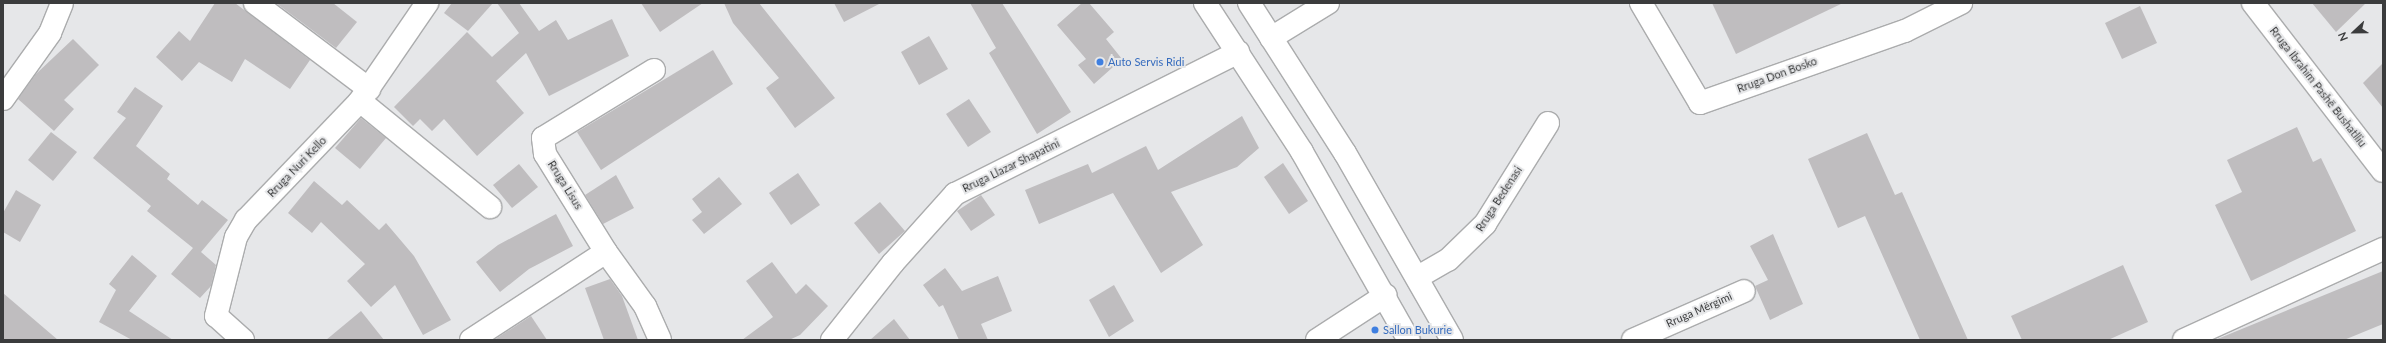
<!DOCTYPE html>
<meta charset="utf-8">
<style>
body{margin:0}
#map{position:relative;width:2386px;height:343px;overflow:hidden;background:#e6e7e9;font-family:Lato,sans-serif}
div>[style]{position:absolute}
.building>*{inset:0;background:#bfbdbf}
.roads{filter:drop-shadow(1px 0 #abacad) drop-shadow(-1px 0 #abacad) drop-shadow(0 1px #abacad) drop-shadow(0 -1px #abacad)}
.minor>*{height:22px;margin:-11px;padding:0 11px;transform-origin:11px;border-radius:11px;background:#fff}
.tertiary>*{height:22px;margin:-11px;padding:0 11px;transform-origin:11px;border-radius:11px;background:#fff}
.secondary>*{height:22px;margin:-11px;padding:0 11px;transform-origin:11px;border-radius:11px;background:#fff}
.dots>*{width:11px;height:11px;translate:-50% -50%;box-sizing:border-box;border:2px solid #e6e7e9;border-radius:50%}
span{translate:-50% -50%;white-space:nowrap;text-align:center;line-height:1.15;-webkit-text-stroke:4px #e6e7e9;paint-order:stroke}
.shop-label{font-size:11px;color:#366cbe}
.left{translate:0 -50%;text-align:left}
.street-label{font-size:11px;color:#3b3c3d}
.frame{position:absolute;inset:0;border:4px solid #3b3c3d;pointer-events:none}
.north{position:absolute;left:2334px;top:12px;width:40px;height:40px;-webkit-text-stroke:3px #e6e7e9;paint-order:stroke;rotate:248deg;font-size:11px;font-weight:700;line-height:16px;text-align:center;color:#3b3c3d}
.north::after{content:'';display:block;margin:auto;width:14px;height:18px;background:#3b3c3d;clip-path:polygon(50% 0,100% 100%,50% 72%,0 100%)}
</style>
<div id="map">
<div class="building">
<i style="clip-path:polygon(215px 3px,235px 3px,310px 60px,290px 89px,245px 59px,232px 82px,199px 62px,182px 81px,156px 57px,179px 31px,190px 41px)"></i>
<i style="clip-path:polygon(276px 3px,333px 3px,357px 22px,336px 48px)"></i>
<i style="clip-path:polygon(452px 3px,493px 3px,468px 31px,444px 13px)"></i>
<i style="clip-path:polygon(497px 3px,519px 3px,539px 31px,556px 20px,568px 40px,612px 19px,629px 56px,549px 96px,526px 53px,496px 81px,524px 113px,477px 156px,444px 119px,432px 131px,420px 119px,413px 126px,394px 107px,467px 32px,492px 57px,519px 33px)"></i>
<i style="clip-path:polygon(641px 3px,703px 3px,660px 32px)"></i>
<i style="clip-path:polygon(724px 3px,759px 3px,835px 98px,795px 128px,766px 88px,779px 78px,733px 23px)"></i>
<i style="clip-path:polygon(834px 3px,881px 3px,844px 22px)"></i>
<i style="clip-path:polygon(970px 3px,1002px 3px,1071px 112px,1037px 134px,989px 53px,996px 48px)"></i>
<i style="clip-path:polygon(1082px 3px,1089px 3px,1114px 32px,1106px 39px,1122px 59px,1094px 84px,1078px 65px,1086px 59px,1057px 25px)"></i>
<i style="clip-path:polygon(1712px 3px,1843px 3px,1736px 54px)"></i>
<i style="clip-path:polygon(2312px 3px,2366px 3px,2336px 32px)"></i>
<i style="clip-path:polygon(2140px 6px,2157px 43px,2122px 59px,2105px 23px)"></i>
<i style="clip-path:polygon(929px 36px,948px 69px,919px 85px,901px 52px)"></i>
<i style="clip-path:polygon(73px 39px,99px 65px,64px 100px,74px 109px,54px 131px,18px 99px,36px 74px)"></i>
<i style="clip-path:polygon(713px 50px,733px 84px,601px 170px,577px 132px)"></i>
<i style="clip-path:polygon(2383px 63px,2383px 108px,2363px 83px)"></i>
<i style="clip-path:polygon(135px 87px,163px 106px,136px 146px,170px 174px,167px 179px,198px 205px,202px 200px,228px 220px,201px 252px,216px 265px,211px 286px,200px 298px,171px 274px,193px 248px,147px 211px,151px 206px,93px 158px,126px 118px,117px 112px)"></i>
<i style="clip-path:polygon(969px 99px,991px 132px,968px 147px,946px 114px)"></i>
<i style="clip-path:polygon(1242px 116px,1259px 148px,1237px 167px,1171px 192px,1203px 245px,1161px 273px,1113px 193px,1039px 224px,1025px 190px,1088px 164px,1092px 173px,1146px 146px,1158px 170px)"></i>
<i style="clip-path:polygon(361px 118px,386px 138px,360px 169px,335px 148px)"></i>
<i style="clip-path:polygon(2297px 127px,2313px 162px,2321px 158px,2356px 231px,2251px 281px,2215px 205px,2242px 192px,2227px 160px)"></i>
<i style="clip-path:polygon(51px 132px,77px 152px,53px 181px,28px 160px)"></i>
<i style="clip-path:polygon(1867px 133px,1895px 195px,1902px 192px,1968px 340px,1920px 340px,1865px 216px,1838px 228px,1808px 159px)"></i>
<i style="clip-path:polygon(1283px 163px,1308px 201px,1289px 214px,1264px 177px)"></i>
<i style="clip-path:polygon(519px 164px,538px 187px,512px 208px,493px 185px)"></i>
<i style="clip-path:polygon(798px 173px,820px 205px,791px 225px,769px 193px)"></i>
<i style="clip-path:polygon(616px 175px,634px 208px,603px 224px,585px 195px)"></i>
<i style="clip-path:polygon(719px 177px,742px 204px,704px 234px,692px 220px,702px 212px,692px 199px)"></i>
<i style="clip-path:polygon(314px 181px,342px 205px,347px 200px,379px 230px,386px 223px,414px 256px,451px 320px,423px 335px,395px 285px,371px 307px,347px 281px,365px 264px,321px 222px,312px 233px,288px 213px)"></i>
<i style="clip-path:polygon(16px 190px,41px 205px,20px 242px,3px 232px,3px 213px)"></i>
<i style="clip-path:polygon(981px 195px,995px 215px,971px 231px,957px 211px)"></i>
<i style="clip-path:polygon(880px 202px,905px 231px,879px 254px,854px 223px)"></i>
<i style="clip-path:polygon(556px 214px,573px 246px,529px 269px,500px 292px,476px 262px,498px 245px)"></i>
<i style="clip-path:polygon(1773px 234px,1803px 304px,1770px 320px,1755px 286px,1768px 280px,1750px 246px)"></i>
<i style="clip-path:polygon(132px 255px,157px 276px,129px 311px,173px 340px,132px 340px,99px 322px,116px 290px,109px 284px)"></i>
<i style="clip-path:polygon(772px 262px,796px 294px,806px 284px,828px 306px,800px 335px,789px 340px,742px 340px,773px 317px,746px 281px)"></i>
<i style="clip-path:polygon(2123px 265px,2148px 322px,2108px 340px,2022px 340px,2011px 316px)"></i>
<i style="clip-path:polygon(945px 268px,962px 291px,998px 276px,1012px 311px,981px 324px,988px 340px,959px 340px,943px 305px,939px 307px,923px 285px)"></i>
<i style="clip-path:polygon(2383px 271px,2383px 324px,2344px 340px,2215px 340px)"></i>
<i style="clip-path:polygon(610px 279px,622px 296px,638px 340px,604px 340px,585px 288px)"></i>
<i style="clip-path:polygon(1114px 285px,1134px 321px,1109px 337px,1089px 300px)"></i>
<i style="clip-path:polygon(3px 293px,58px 340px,3px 340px)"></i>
<i style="clip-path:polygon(361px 311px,384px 340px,326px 340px)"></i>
<i style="clip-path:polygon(531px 316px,547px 340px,494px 340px)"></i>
<i style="clip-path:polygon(894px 319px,910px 340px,870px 340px)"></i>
</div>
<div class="roads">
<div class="minor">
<i style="left:255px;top:3px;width:143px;rotate:37deg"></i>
<i style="left:1249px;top:3px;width:178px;rotate:57.4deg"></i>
<i style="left:1345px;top:153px;width:215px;rotate:60.2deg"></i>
<i style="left:1641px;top:3px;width:116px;rotate:59.5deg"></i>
<i style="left:1700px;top:103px;width:217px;rotate:-19.4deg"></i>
<i style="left:1905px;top:31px;width:63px;rotate:-26.6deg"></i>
<i style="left:1271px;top:38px;width:67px;rotate:-31.6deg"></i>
<i style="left:654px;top:70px;width:130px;rotate:148.5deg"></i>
<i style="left:543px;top:138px;width:16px;rotate:83deg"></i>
<i style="left:545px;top:154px;width:115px;rotate:58.1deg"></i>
<i style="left:606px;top:252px;width:67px;rotate:54.2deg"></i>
<i style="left:645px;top:306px;width:37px;rotate:66deg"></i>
<i style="left:3px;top:99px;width:81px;rotate:-54.5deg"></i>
<i style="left:50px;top:33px;width:32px;rotate:-68deg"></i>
<i style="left:360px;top:101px;width:168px;rotate:39.2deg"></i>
<i style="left:1418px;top:277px;width:34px;rotate:-30deg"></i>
<i style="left:1448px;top:260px;width:52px;rotate:-44.2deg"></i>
<i style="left:1485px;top:224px;width:119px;rotate:-58deg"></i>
<i style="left:243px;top:340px;width:36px;rotate:-138deg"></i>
<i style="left:216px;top:316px;width:81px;rotate:-75.8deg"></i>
<i style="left:236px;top:237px;width:20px;rotate:-60deg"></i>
<i style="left:246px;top:220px;width:165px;rotate:-46.2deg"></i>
<i style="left:360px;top:101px;width:119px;rotate:-55.6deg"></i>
<i style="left:471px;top:340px;width:161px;rotate:-33.1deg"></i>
<i style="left:832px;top:340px;width:98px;rotate:-51.6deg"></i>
<i style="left:893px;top:263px;width:93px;rotate:-48.1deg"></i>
<i style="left:955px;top:194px;width:317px;rotate:-26.6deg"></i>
<i style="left:1317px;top:340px;width:82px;rotate:-33.1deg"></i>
<i style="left:1633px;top:340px;width:121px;rotate:-23.8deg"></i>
<i style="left:2184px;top:340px;width:219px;rotate:-24.6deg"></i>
</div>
<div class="tertiary">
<i style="left:1205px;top:3px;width:178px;rotate:56.9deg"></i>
<i style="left:1302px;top:152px;width:216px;rotate:60.4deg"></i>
</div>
<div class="secondary">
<i style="left:2253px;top:3px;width:212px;rotate:52.3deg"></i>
</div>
</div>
<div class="dots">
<i style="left:1100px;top:62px;background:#3f7fe0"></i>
<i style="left:1375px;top:330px;background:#3f7fe0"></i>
</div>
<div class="shop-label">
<span class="left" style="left:1108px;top:62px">Auto Servis Ridi</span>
<span class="left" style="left:1383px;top:330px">Sallon Bukurie</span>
</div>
<div class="street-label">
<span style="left:1777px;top:75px;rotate:-20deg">Rruga Don Bosko</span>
<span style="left:2318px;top:87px;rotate:52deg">Rruga Ibrahim Pashë Bushatlliu</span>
<span style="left:1011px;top:166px;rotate:-26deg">Rruga Llazar Shapatini</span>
<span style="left:297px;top:167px;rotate:-46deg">Rruga Nuri Kello</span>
<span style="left:565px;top:185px;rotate:58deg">Rruga Lisus</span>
<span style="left:1499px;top:199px;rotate:-57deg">Rruga Bedenasi</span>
<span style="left:1699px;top:310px;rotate:-24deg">Rruga Mërgimi</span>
</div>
<div class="frame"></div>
<div class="north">N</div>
</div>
